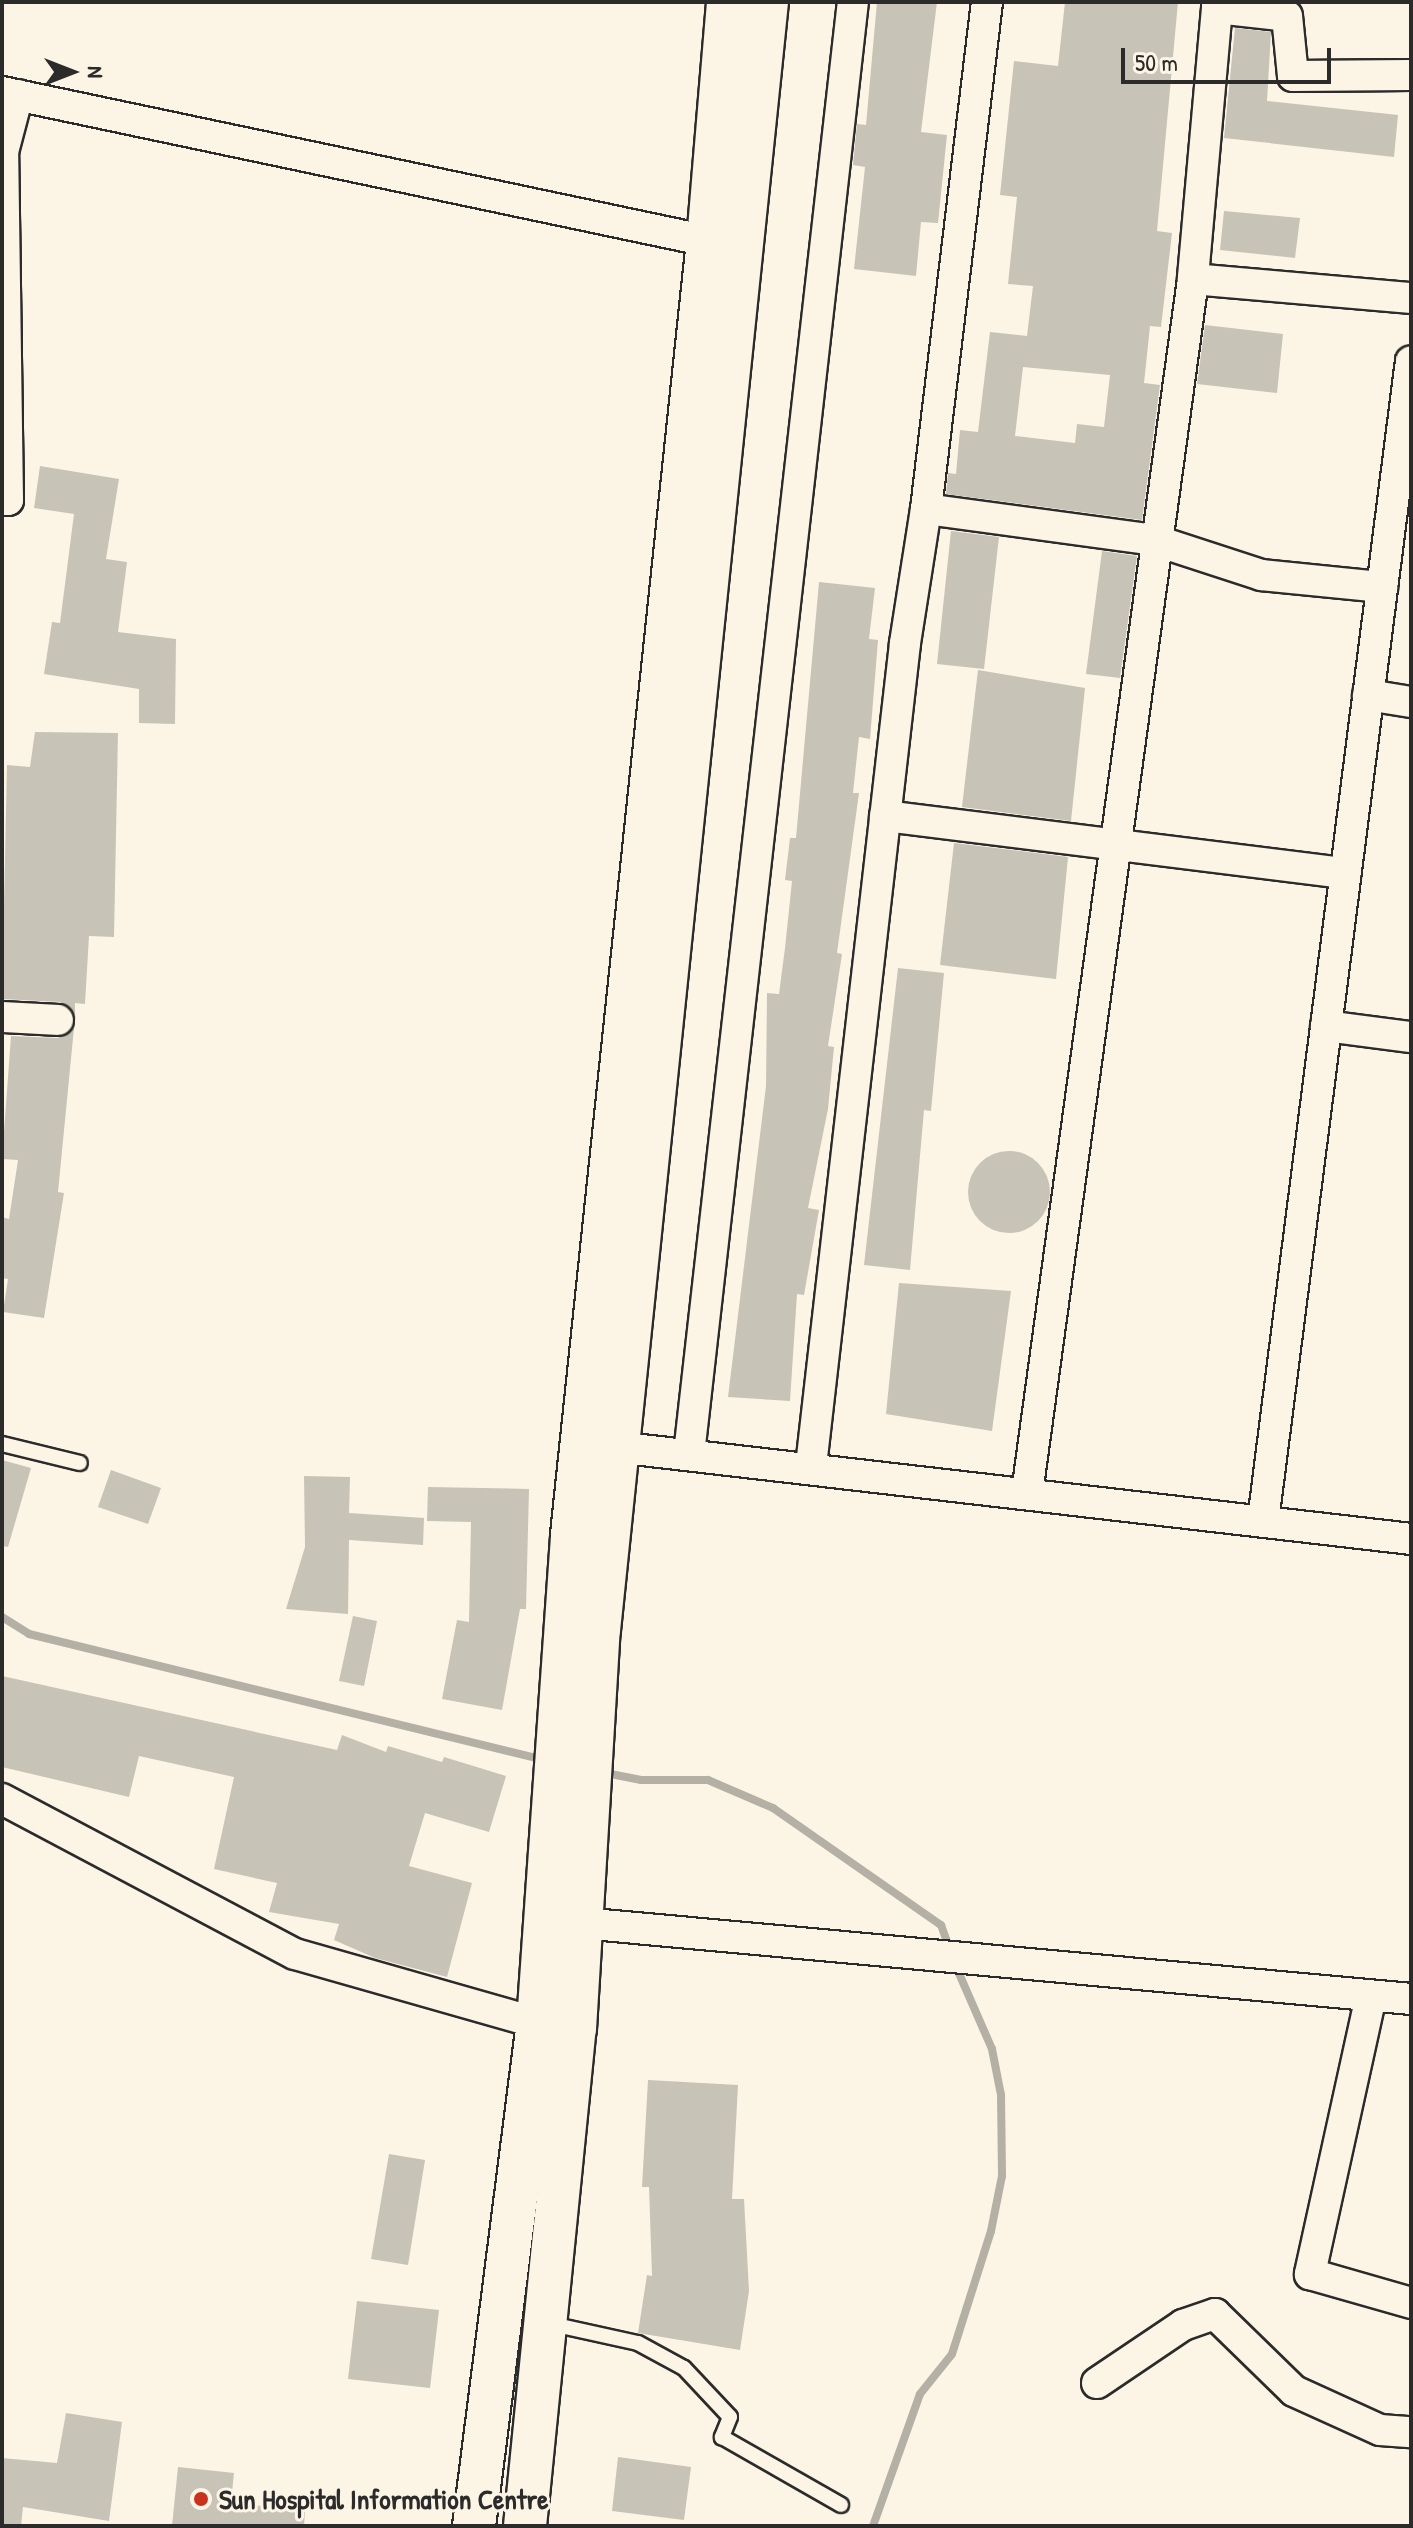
<!DOCTYPE html>
<style>
body{margin:0}
#map{position:relative;width:1413px;height:2528px;overflow:hidden;background:#fcf5e5;font-family:"Patrick Hand",sans-serif}
div>[style]{position:absolute}
.stream>*{height:8px;margin:-4px;padding:0 4px;transform-origin:4px;border-radius:4px;background:#b4b0a5}
.building>*{inset:0;background:#c8c3b7}
.round{border-radius:50%}
.roads{filter:drop-shadow(2px 0 #2b2b2b) drop-shadow(-2px 0 #2b2b2b) drop-shadow(0 2px #2b2b2b) drop-shadow(0 -2px #2b2b2b)}
.lane>*{height:14px;margin:-7px;padding:0 7px;transform-origin:7px;border-radius:7px;background:#fcf5e5}
.street>*{height:30px;margin:-15px;padding:0 15px;transform-origin:15px;border-radius:15px;background:#fcf5e5}
.secondary>*{height:42px;margin:-21px;padding:0 21px;transform-origin:21px;border-radius:21px;background:#fcf5e5}
.dots>*{width:22px;height:22px;translate:-50% -50%;box-sizing:border-box;border:4px solid #fcf5e5;border-radius:50%}
span{translate:-50% -50%;white-space:nowrap;text-align:center;line-height:1.15;-webkit-text-stroke:6px #fcf5e5;paint-order:stroke}
.poi-label{font-size:28px;color:#2b2b2b;font-weight:700}
.left{translate:0 -50%;text-align:left}
.frame{position:absolute;inset:0;border:4px solid #2b2b2b;pointer-events:none}
.north{position:absolute;left:32px;top:32px;width:80px;height:80px;-webkit-text-stroke:6px #fcf5e5;paint-order:stroke;rotate:90deg;font-size:22px;font-weight:700;line-height:32px;text-align:center;color:#2b2b2b}
.north::after{content:'';display:block;margin:auto;width:28px;height:36px;background:#2b2b2b;clip-path:polygon(50% 0,100% 100%,50% 72%,0 100%)}
.scale{position:absolute;left:1121px;top:48px;width:210px;height:36px;box-sizing:border-box;border:4px solid #2b2b2b;border-top:0;padding-left:10px;font-size:24px;line-height:28px;white-space:nowrap;color:#2b2b2b;-webkit-text-stroke:6px #fcf5e5;paint-order:stroke}
</style>
<div id="map">
<div class="stream">
<i style="left:2px;top:1617px;width:32px;rotate:32deg"></i>
<i style="left:29px;top:1634px;width:530px;rotate:13.75deg"></i>
<i style="left:600px;top:1772px;width:42px;rotate:11deg"></i>
<i style="left:641px;top:1780px;width:67px"></i>
<i style="left:708px;top:1780px;width:71px;rotate:23.3deg"></i>
<i style="left:773px;top:1808px;width:205px;rotate:34.9deg"></i>
<i style="left:941px;top:1925px;width:27px;rotate:70deg"></i>
<i style="left:873px;top:2526px;width:140px;rotate:-70.4deg"></i>
<i style="left:920px;top:2394px;width:51px;rotate:-51.3deg"></i>
<i style="left:952px;top:2354px;width:129px;rotate:-72.4deg"></i>
<i style="left:991px;top:2231px;width:56px;rotate:-78.7deg"></i>
<i style="left:1002px;top:2176px;width:81px;rotate:-90.7deg"></i>
<i style="left:1001px;top:2095px;width:47px;rotate:-101.1deg"></i>
<i style="left:992px;top:2049px;width:95px;rotate:-113.6deg"></i>
</div>
<div class="building">
<i style="clip-path:polygon(877px 2px,937px 2px,921px 132px,947px 135px,938px 223px,921px 222px,916px 276px,854px 269px,865px 167px,853px 165px,857px 124px,866px 125px)"></i>
<i style="clip-path:polygon(evenodd,1065px 2px,1178px 2px,1157px 231px,1172px 233px,1161px 327px,1150px 326px,1144px 383px,1160px 385px,1142px 520px,946px 494px,948px 473px,956px 474px,960px 430px,978px 432px,990px 332px,1027px 336px,1033px 286px,1008px 284px,1017px 197px,1000px 195px,1014px 61px,1058px 66px,1065px 2px,1023px 367px,1110px 375px,1104px 427px,1077px 424px,1075px 443px,1015px 436px,1023px 367px)"></i>
<i style="clip-path:polygon(1235px 28px,1271px 32px,1267px 101px,1398px 115px,1394px 157px,1224px 138px)"></i>
<i style="clip-path:polygon(1224px 211px,1300px 218px,1295px 258px,1220px 250px)"></i>
<i style="clip-path:polygon(1205px 325px,1283px 334px,1277px 393px,1197px 384px)"></i>
<i style="clip-path:polygon(40px 466px,119px 479px,106px 559px,127px 562px,118px 632px,176px 639px,175px 724px,139px 723px,139px 689px,44px 674px,52px 622px,60px 623px,74px 514px,34px 508px)"></i>
<i style="clip-path:polygon(951px 531px,999px 537px,984px 669px,937px 664px)"></i>
<i style="clip-path:polygon(1102px 551px,1137px 556px,1120px 678px,1086px 674px)"></i>
<i style="clip-path:polygon(819px 582px,875px 588px,869px 639px,878px 640px,870px 739px,859px 737px,853px 793px,859px 793px,837px 953px,842px 954px,828px 1046px,834px 1047px,828px 1109px,808px 1208px,819px 1210px,804px 1295px,797px 1294px,790px 1401px,728px 1397px,766px 1086px,767px 993px,779px 994px,785px 948px,792px 881px,785px 880px,790px 838px,796px 838px)"></i>
<i style="clip-path:polygon(978px 670px,1085px 688px,1071px 821px,962px 807px)"></i>
<i style="clip-path:polygon(35px 732px,118px 733px,114px 937px,89px 936px,85px 1004px,75px 1003px,75px 1015px,60px 1002px,2px 999px,7px 765px,30px 767px)"></i>
<i style="clip-path:polygon(954px 843px,1068px 857px,1056px 979px,940px 965px)"></i>
<i style="clip-path:polygon(898px 968px,944px 973px,931px 1111px,924px 1110px,910px 1270px,864px 1265px)"></i>
<i style="clip-path:polygon(74px 1028px,58px 1192px,64px 1193px,44px 1318px,3px 1312px,8px 1279px,2px 1278px,2px 1217px,9px 1219px,18px 1160px,2px 1159px,11px 1036px,58px 1038px)"></i>
<i class="round" style="left:968px;top:1151px;width:82px;height:82px"></i>
<i style="clip-path:polygon(899px 1283px,1011px 1291px,992px 1431px,886px 1414px)"></i>
<i style="clip-path:polygon(2px 1460px,31px 1468px,8px 1547px,2px 1546px)"></i>
<i style="clip-path:polygon(111px 1470px,161px 1488px,148px 1524px,98px 1507px)"></i>
<i style="clip-path:polygon(304px 1476px,350px 1477px,349px 1513px,424px 1518px,423px 1545px,349px 1540px,348px 1614px,286px 1609px,305px 1547px)"></i>
<i style="clip-path:polygon(428px 1487px,529px 1489px,526px 1609px,520px 1609px,502px 1710px,442px 1699px,457px 1620px,469px 1622px,471px 1522px,427px 1521px)"></i>
<i style="clip-path:polygon(353px 1616px,377px 1621px,364px 1686px,339px 1681px)"></i>
<i style="clip-path:polygon(2px 1676px,337px 1750px,342px 1735px,386px 1752px,388px 1746px,442px 1762px,444px 1757px,506px 1776px,489px 1832px,425px 1813px,409px 1866px,472px 1883px,447px 1977px,375px 1958px,334px 1940px,339px 1924px,269px 1912px,277px 1883px,214px 1869px,234px 1777px,139px 1756px,129px 1797px,2px 1767px)"></i>
<i style="clip-path:polygon(648px 2080px,738px 2085px,732px 2199px,744px 2199px,749px 2291px,740px 2350px,638px 2333px,647px 2275px,652px 2276px,649px 2187px,642px 2187px)"></i>
<i style="clip-path:polygon(389px 2154px,425px 2160px,408px 2265px,371px 2259px)"></i>
<i style="clip-path:polygon(357px 2301px,439px 2310px,430px 2388px,348px 2379px)"></i>
<i style="clip-path:polygon(66px 2413px,122px 2422px,109px 2521px,23px 2507px,21px 2526px,2px 2526px,2px 2458px,57px 2463px)"></i>
<i style="clip-path:polygon(618px 2457px,691px 2467px,684px 2520px,612px 2511px)"></i>
<i style="clip-path:polygon(178px 2467px,234px 2473px,231px 2502px,305px 2512px,304px 2526px,172px 2526px)"></i>
</div>
<div class="roads">
<div class="lane">
<i style="left:2px;top:1444px;width:80px;rotate:13.7deg"></i>
<i style="left:547px;top:2323px;width:93px;rotate:12.4deg"></i>
<i style="left:638px;top:2343px;width:52px;rotate:28.5deg"></i>
<i style="left:684px;top:2368px;width:67px;rotate:46.8deg"></i>
<i style="left:730px;top:2417px;width:22px;rotate:112deg"></i>
<i style="left:722px;top:2437px;width:137px;rotate:29.7deg"></i>
</div>
<div class="street">
<i style="left:1217px;top:2px;width:6px;rotate:90deg"></i>
<i style="left:1217px;top:8px;width:70px;rotate:6.5deg"></i>
<i style="left:1287px;top:16px;width:60px;rotate:84.3deg"></i>
<i style="left:1293px;top:76px;width:118px;rotate:-0.5deg"></i>
<i style="left:1217px;top:8px;width:272px;rotate:95.1deg"></i>
<i style="left:1193px;top:279px;width:219px;rotate:5deg"></i>
<i style="left:2px;top:92px;width:722px;rotate:11.92deg"></i>
<i style="left:2px;top:500px;width:6px"></i>
<i style="left:8px;top:500px;width:348px;rotate:-90.8deg"></i>
<i style="left:3px;top:152px;width:59px;rotate:-75.3deg"></i>
<i style="left:926px;top:509px;width:230px;rotate:7.7deg"></i>
<i style="left:1154px;top:540px;width:113px;rotate:18.1deg"></i>
<i style="left:1261px;top:575px;width:122px;rotate:5.7deg"></i>
<i style="left:1368px;top:695px;width:44px;rotate:9.2deg"></i>
<i style="left:885px;top:816px;width:464px;rotate:7.1deg"></i>
<i style="left:2px;top:1017px;width:56px;rotate:3.1deg"></i>
<i style="left:1326px;top:1026px;width:86px;rotate:7.4deg"></i>
<i style="left:599px;top:1445px;width:817px;rotate:6.6deg"></i>
<i style="left:689px;top:1454px;width:1461px;rotate:-83.56deg"></i>
<i style="left:811px;top:1466px;width:828px;rotate:-83.48deg"></i>
<i style="left:905px;top:643px;width:136px;rotate:-81.1deg"></i>
<i style="left:926px;top:509px;width:511px;rotate:-83.14deg"></i>
<i style="left:1027px;top:1493px;width:1225px;rotate:-82.21deg"></i>
<i style="left:1263px;top:1521px;width:1169px;rotate:-82.73deg"></i>
<i style="left:2px;top:1799px;width:331px;rotate:27.9deg"></i>
<i style="left:295px;top:1954px;width:253px;rotate:15.9deg"></i>
<i style="left:581px;top:1923px;width:833px;rotate:5.23deg"></i>
<i style="left:1371px;top:1996px;width:285px;rotate:102.4deg"></i>
<i style="left:1310px;top:2274px;width:105px;rotate:16deg"></i>
<i style="left:1097px;top:2383px;width:104px;rotate:-34deg"></i>
<i style="left:1183px;top:2325px;width:34px;rotate:-19deg"></i>
<i style="left:1215px;top:2314px;width:110px;rotate:44.3deg"></i>
<i style="left:1294px;top:2391px;width:94px;rotate:24.4deg"></i>
<i style="left:1380px;top:2430px;width:31px;rotate:4deg"></i>
</div>
<div class="secondary">
<i style="left:474px;top:2526px;width:507px;rotate:-82.75deg"></i>
<i style="left:538px;top:2023px;width:489px;rotate:-86deg"></i>
<i style="left:572px;top:1535px;width:1301px;rotate:-84deg"></i>
<i style="left:708px;top:241px;width:240px;rotate:-85.2deg"></i>
<i style="left:525px;top:2526px;width:500px;rotate:-84.3deg"></i>
<i style="left:575px;top:2029px;width:400px;rotate:-86.6deg"></i>
<i style="left:599px;top:1630px;width:1637px;rotate:-84.11deg"></i>
</div>
</div>
<div class="dots">
<i style="left:201px;top:2499px;background:#c8321e"></i>
</div>
<div class="poi-label">
<span class="left" style="left:219px;top:2499px">Sun Hospital Information Centre</span>
</div>
<div class="frame"></div>
<div class="north">N</div>
<div class="scale">50 m</div>
</div>
